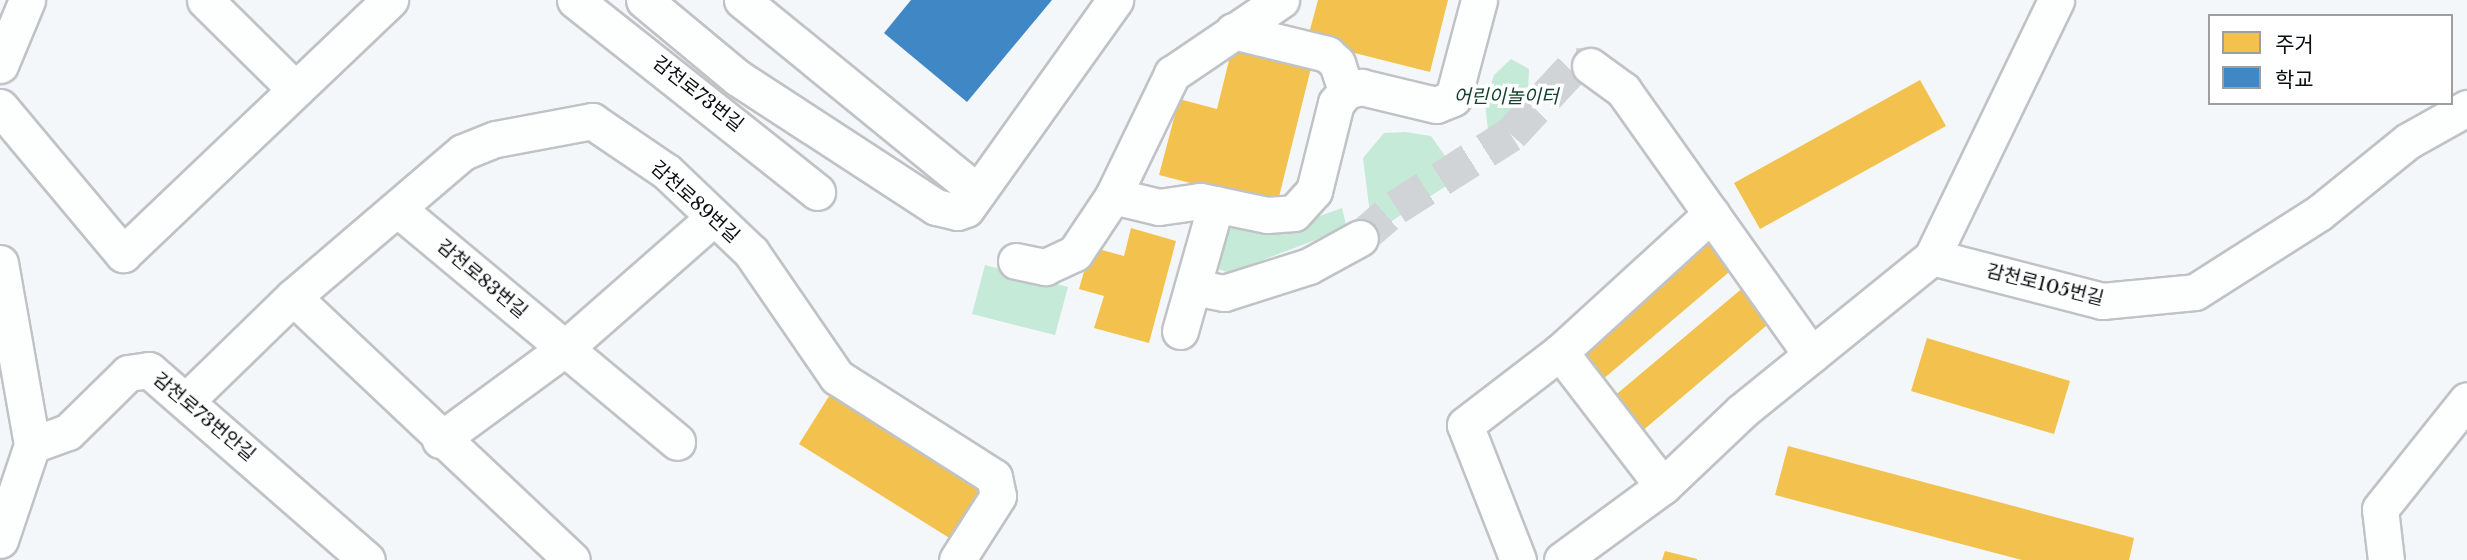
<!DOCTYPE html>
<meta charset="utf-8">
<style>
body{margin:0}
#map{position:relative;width:2467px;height:560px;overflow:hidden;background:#f4f7fa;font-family:"Libre Baskerville","Noto Sans KR",serif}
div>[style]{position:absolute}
.green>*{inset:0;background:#c5ead7}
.homes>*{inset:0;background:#f2c14e}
.schools>*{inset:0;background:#3f88c5}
.minor-tunnel>*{height:35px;margin-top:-17.5px;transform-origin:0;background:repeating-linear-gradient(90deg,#d1d4d7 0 35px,transparent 0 53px)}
.roads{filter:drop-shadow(2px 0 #c0c3c6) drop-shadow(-2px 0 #c0c3c6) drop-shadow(0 2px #c0c3c6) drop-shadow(0 -2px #c0c3c6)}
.minor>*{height:35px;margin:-17.5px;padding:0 17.5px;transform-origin:17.5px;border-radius:17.5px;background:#fdfefe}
span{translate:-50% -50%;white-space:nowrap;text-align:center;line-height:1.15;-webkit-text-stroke:7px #fff;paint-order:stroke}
.street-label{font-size:19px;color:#0a0d10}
.park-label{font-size:19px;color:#13412c;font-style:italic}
.legend{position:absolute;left:2208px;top:14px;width:245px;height:91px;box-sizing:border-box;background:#fff;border:2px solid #9d9e9f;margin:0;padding:9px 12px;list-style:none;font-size:21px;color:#0a0d10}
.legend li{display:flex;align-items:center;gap:14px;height:35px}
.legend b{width:35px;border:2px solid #9d9e9f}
</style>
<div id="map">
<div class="green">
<i style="clip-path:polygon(1511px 59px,1529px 69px,1528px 92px,1517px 119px,1498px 134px,1488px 130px,1485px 103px,1494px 75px)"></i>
<i style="clip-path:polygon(1405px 132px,1431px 136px,1460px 177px,1384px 226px,1371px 222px,1363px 158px,1384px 133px)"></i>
<i style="clip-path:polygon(1342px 208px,1346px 224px,1336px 232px,1229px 273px,1213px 267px,1217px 225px,1281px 230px)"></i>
<i style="clip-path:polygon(985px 265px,1068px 287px,1055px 335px,972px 314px)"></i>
</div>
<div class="homes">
<i style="clip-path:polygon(1318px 0,1448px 0,1430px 72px,1307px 41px)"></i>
<i style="clip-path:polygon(1235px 36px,1314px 56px,1277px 205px,1159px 175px,1179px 99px,1217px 109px)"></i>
<i style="clip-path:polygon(1920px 80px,1946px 126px,1760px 229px,1734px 183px)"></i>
<i style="clip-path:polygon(1131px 228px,1176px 241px,1149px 343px,1094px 328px,1104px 296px,1079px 289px,1091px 247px,1124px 256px)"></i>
<i style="clip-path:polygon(1706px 234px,1735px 267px,1602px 380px,1574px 347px)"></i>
<i style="clip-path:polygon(1745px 286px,1773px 320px,1641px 432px,1612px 398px)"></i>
<i style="clip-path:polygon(1927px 338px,2070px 381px,2054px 434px,1911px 391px)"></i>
<i style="clip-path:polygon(831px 393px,983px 488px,951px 539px,799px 444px)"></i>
<i style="clip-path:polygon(1788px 446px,2134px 538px,2129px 560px,2022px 560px,1775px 495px)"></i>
<i style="clip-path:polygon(1665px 551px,1697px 559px,1697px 560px,1662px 560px)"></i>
</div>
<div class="schools">
<i style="clip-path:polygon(911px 0,1052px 0,967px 102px,884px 33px)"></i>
</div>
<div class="minor-tunnel">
<i style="left:1360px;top:238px;width:48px;rotate:-40.7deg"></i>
<i style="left:1396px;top:207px;width:136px;rotate:-32.4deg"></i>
<i style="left:1511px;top:134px;width:94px;rotate:-47.2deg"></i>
<i style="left:1575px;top:65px;width:15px;rotate:4deg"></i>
</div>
<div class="roads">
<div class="minor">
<i style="left:205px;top:0;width:127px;rotate:44.7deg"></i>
<i style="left:575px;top:0;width:309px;rotate:38.4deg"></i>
<i style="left:644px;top:0;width:122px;rotate:39.7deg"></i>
<i style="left:738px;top:78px;width:236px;rotate:33.1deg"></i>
<i style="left:936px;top:207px;width:22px;rotate:13deg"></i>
<i style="left:957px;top:212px;width:9px;rotate:-18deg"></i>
<i style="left:966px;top:209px;width:257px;rotate:-54.5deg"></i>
<i style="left:742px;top:0;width:303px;rotate:39.2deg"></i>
<i style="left:1233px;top:31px;width:97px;rotate:13.7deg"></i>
<i style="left:1327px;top:54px;width:13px;rotate:42deg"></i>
<i style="left:1337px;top:63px;width:29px;rotate:72deg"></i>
<i style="left:0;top:65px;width:70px;rotate:-67.4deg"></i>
<i style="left:1590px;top:66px;width:41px;rotate:36deg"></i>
<i style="left:1623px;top:90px;width:325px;rotate:54.6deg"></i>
<i style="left:0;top:107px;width:192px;rotate:50.1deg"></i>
<i style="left:123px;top:254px;width:369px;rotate:-43.6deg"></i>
<i style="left:1113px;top:196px;width:47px;rotate:13.4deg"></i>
<i style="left:1159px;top:207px;width:41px;rotate:-8.3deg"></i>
<i style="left:1200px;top:201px;width:68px;rotate:11.8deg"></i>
<i style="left:1267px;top:215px;width:27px;rotate:-4deg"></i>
<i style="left:1294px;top:213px;width:30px;rotate:-48deg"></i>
<i style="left:1314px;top:191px;width:91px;rotate:-76deg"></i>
<i style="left:1336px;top:103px;width:16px;rotate:-50deg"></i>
<i style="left:1346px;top:91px;width:16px;rotate:-15deg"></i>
<i style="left:1361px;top:87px;width:77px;rotate:13.5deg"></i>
<i style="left:1436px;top:105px;width:18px;rotate:-22deg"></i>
<i style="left:1453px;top:98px;width:101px;rotate:-75.1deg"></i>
<i style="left:399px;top:210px;width:362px;rotate:39.8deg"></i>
<i style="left:1932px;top:257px;width:176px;rotate:14.5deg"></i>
<i style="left:2102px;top:301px;width:93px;rotate:-5.5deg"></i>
<i style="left:2195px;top:292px;width:147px;rotate:-32.5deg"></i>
<i style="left:2319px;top:213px;width:114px;rotate:-39deg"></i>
<i style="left:2408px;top:141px;width:68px;rotate:-29.2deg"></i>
<i style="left:1016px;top:261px;width:30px;rotate:12deg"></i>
<i style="left:1045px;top:267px;width:33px;rotate:-25deg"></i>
<i style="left:1075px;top:253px;width:69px;rotate:-56.3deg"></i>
<i style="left:1113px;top:196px;width:136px;rotate:-64.2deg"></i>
<i style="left:1172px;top:74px;width:132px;rotate:-34.2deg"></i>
<i style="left:0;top:263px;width:185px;rotate:80deg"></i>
<i style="left:32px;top:445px;width:100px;rotate:108.6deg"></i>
<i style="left:1193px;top:287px;width:32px;rotate:11deg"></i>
<i style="left:1224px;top:293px;width:89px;rotate:-17.6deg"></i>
<i style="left:1309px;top:266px;width:58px;rotate:-28.8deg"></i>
<i style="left:293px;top:297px;width:383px;rotate:43.3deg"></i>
<i style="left:1180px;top:331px;width:132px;rotate:-74.2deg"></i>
<i style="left:1560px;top:352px;width:169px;rotate:52.5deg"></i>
<i style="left:188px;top:399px;width:146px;rotate:-44.2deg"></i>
<i style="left:293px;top:297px;width:223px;rotate:-40.5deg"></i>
<i style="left:463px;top:152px;width:35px;rotate:-22deg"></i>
<i style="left:496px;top:139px;width:98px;rotate:-10.6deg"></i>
<i style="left:592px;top:121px;width:91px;rotate:34.2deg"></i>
<i style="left:667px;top:172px;width:116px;rotate:43.6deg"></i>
<i style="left:751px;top:252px;width:152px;rotate:55.5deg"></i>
<i style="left:837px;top:377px;width:186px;rotate:32.5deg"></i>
<i style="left:994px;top:477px;width:19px;rotate:78deg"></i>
<i style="left:998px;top:496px;width:76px;rotate:122.6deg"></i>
<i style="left:440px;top:440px;width:154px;rotate:-36.3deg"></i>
<i style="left:564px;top:349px;width:198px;rotate:-41.3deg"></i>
<i style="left:32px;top:445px;width:38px;rotate:-20deg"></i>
<i style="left:68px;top:432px;width:84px;rotate:-44.5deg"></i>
<i style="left:128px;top:373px;width:21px;rotate:-8deg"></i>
<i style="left:149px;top:370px;width:289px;rotate:41.1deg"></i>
<i style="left:1518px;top:560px;width:145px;rotate:-111.4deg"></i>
<i style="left:1465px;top:425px;width:120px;rotate:-37.5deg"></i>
<i style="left:1560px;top:352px;width:205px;rotate:-42.4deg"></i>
<i style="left:1562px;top:560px;width:125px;rotate:-36.2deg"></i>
<i style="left:1663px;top:486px;width:109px;rotate:-43.5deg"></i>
<i style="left:1742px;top:411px;width:245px;rotate:-39deg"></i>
<i style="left:1932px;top:257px;width:285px;rotate:-64.2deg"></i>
<i style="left:2386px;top:560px;width:51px;rotate:-96.7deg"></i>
<i style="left:2380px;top:509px;width:139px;rotate:-51.4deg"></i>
</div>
</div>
<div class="street-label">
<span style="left:698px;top:94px;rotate:38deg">감천로73번길</span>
<span style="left:695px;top:202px;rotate:42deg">감천로89번길</span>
<span style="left:482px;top:279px;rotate:40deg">감천로83번길</span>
<span style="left:2045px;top:285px;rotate:14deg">감천로105번길</span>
<span style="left:204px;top:417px;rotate:40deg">감천로73번안길</span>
</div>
<div class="park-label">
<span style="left:1506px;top:97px">어린이놀이터</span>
</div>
<ul class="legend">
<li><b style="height:19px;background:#f2c14e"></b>주거</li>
<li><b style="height:19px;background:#3f88c5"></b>학교</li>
</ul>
</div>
